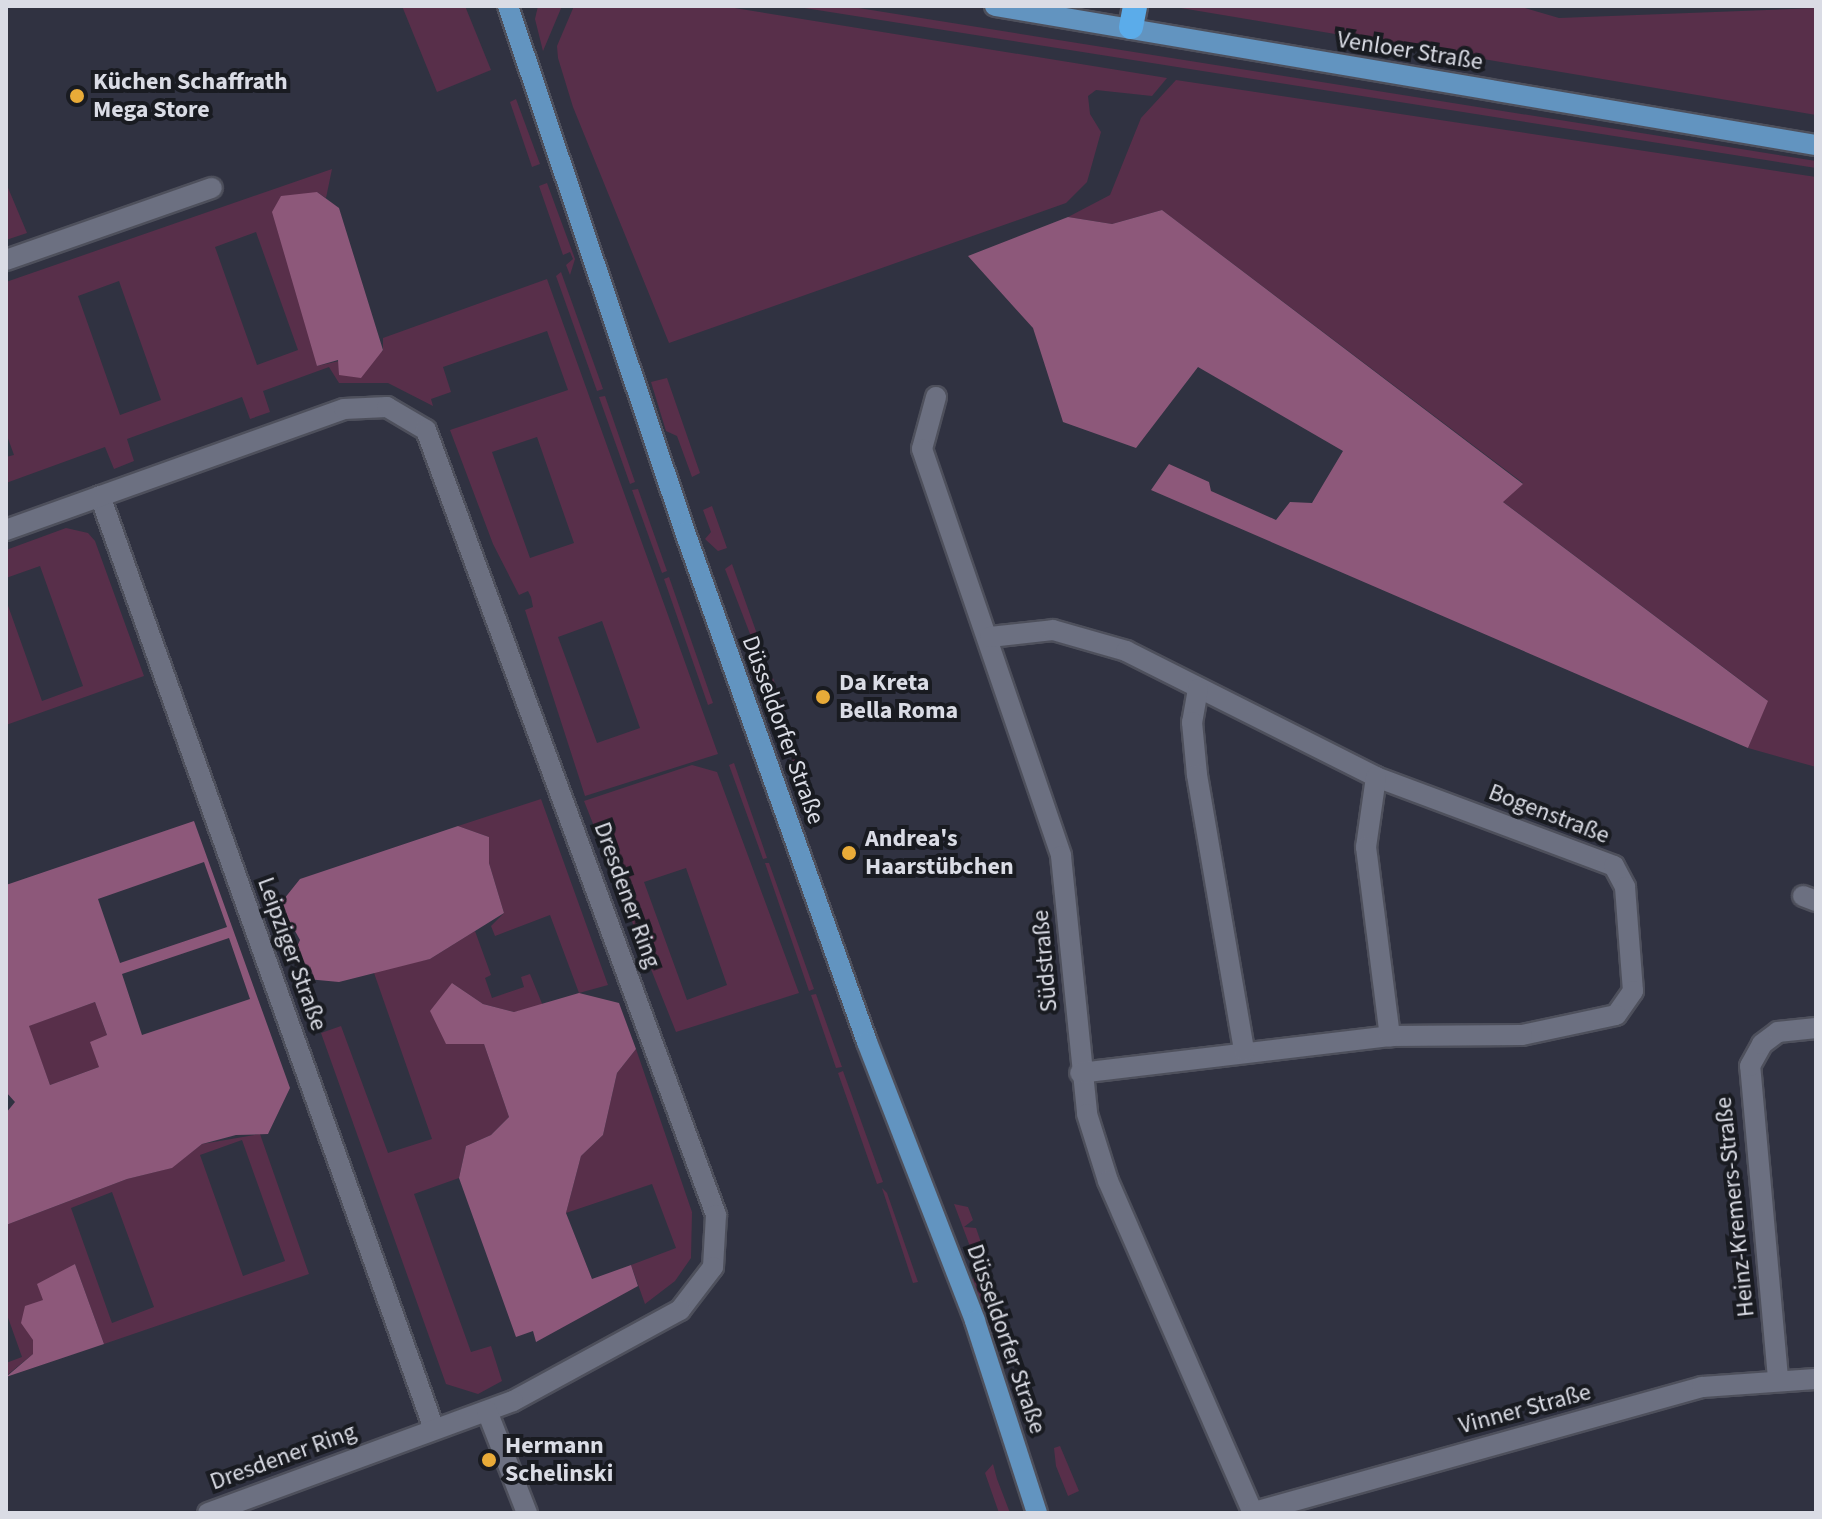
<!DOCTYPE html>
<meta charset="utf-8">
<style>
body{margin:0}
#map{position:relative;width:1822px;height:1519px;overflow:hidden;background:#303241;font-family:"Source Sans 3",sans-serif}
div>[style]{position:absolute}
.green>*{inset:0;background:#582f4a}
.forest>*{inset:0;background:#8d587a}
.roads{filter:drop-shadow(2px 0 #4e505c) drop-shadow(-2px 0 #4e505c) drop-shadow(0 2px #4e505c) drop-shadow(0 -2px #4e505c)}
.minor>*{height:20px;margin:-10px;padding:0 10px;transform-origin:10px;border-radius:10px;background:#6c7081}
.major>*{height:20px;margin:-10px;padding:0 10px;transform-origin:10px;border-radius:10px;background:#6294c0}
.highway>*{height:24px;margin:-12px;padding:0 12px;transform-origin:12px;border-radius:12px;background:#5bacea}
.dots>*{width:22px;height:22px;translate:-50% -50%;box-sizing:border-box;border:4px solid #191b21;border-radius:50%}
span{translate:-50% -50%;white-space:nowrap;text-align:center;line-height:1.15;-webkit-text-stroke:8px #191b21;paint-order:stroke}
.street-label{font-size:24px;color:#dadce5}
.poi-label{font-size:24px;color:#dadce5;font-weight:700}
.left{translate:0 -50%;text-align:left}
.frame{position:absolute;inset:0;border:8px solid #dadce5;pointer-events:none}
</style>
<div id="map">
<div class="green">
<i style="clip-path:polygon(402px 6px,465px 6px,491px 70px,437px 92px)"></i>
<i style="clip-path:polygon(538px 6px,562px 6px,543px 51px,535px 19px)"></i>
<i style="clip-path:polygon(574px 6px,722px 6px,1167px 78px,1152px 96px,1096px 90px,1088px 96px,1090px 114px,1101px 132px,1087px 182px,1066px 203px,669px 343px,573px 107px,558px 58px,557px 46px)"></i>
<i style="clip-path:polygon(792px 6px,846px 6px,1816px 161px,1816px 168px)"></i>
<i style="clip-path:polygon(1169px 6px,1518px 6px,1559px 18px,1816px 8px,1816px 115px)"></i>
<i style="clip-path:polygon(1176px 80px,1816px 177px,1816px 767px,1748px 748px,1767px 700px,1502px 501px,1523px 483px,1162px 210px,1112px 224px,1068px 217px,1110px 195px,1141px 118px)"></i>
<i style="clip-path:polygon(516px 99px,540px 164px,532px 167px,510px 102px)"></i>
<i style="clip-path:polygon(evenodd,332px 169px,326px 198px,317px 192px,317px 366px,383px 351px,383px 338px,547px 279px,718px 754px,585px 796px,525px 610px,533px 607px,531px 597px,528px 591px,519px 595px,493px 544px,450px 430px,568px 390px,547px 331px,443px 367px,451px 392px,431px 399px,433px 406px,388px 383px,339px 383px,329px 367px,263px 391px,270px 412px,250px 419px,242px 397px,127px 439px,134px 461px,114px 469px,105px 447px,6px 483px,6px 457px,14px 455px,6px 433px,6px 282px,332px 169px,256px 232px,298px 350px,257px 365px,215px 247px,256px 232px,332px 169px,119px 281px,161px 400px,120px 415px,78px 296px,119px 281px,332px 169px,537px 437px,574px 543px,530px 558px,492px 452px,537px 437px,332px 169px,602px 621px,640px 728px,597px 743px,558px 637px,602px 621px)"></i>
<i style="clip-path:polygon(6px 183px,27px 233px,6px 240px)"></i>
<i style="clip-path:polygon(547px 183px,575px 259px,570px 275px,566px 265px,573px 259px,570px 252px,563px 255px,539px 186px)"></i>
<i style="clip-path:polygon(561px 272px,603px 389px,597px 391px,556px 276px)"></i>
<i style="clip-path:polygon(667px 378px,700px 473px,692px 477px,677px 436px,666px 431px,651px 382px)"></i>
<i style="clip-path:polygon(605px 396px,635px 482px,630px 484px,599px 397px)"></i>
<i style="clip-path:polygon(638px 489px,667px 571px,662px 573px,632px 490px)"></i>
<i style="clip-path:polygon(712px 506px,727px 548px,718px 551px,705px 539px,711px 532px,703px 510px)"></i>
<i style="clip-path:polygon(66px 528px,88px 533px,95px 541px,144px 676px,6px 725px,6px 600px,42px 701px,83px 686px,40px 566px,6px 578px,6px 550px)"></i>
<i style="clip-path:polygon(732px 564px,762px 648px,757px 652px,725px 569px)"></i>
<i style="clip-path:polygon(669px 577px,713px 703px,708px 705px,664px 579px)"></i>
<i style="clip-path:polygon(773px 678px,785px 711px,776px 714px,771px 701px,759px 694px)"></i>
<i style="clip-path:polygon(798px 748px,818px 809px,810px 812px,804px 793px,792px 786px,798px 777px,789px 751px)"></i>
<i style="clip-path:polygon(734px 763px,767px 858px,763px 859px,729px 765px)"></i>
<i style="clip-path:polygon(evenodd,692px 765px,717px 772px,799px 993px,676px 1032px,584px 801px,692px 765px,686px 868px,727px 985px,687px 1000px,644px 882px,686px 868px)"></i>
<i style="clip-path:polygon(541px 799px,608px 985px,579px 993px,550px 915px,495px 936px,491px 926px,504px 913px,489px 863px,489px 837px,458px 826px)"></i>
<i style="clip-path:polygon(765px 863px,769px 863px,814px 989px,809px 991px)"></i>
<i style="clip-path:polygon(475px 931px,491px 975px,485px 978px,492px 998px,524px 987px,521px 977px,530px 974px,543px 1006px,514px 1012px,483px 1004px,452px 983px,484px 1044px,509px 1117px,491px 1135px,466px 1146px,459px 1178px,414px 1194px,471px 1352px,491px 1346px,502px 1381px,478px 1394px,446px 1384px,321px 1033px,341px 1026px,388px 1153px,432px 1139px,373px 970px,430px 959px)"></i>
<i style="clip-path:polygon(816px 994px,842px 1067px,836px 1068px,811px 995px)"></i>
<i style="clip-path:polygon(95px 1002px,107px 1035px,99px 1067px,50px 1085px,28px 1026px)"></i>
<i style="clip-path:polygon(636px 1049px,692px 1212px,691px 1258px,675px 1281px,645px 1304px,631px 1265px,676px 1248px,652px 1184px,566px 1213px,581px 1156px,603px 1135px,617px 1073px)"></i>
<i style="clip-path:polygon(843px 1071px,883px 1182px,877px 1184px,838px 1073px)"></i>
<i style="clip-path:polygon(evenodd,260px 1134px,309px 1274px,104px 1344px,75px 1264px,43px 1300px,33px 1354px,6px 1376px,6px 1363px,22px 1357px,6px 1312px,6px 1225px,127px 1179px,171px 1168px,202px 1144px,260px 1134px,242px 1140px,285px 1261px,243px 1276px,200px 1155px,242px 1140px,260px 1134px,112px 1192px,154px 1307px,112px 1323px,71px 1208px,112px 1192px)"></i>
<i style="clip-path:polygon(882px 1188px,887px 1193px,918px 1282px,913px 1283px)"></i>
<i style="clip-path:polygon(954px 1204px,968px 1207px,973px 1220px,964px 1227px,976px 1228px,985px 1254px,974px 1257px)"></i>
<i style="clip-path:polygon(977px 1276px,999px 1311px,989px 1314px,969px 1281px)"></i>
<i style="clip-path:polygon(1060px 1446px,1079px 1491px,1068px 1496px,1056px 1466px,1054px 1448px)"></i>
<i style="clip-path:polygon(993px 1464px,997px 1479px,1010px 1513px,999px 1513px,985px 1473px)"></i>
</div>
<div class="forest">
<i style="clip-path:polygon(317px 192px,339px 208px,383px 350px,361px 378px,339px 375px,338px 360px,317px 366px,272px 212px,281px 196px)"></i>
<i style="clip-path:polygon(1162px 210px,1523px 484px,1503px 502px,1768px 701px,1748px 748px,1151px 490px,1169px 464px,1209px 482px,1211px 491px,1276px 520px,1290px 502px,1312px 503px,1343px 451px,1198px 367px,1136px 448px,1063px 422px,1033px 328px,968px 256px,1068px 217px,1112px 224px)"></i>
<i style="clip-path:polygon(evenodd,194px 821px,290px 1088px,268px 1134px,236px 1135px,202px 1144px,172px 1168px,127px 1179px,6px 1225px,6px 1113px,15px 1102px,6px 1092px,6px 885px,194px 821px,204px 862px,227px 927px,120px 963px,98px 899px,204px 862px,194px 821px,229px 938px,250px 999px,142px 1035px,122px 974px,229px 938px,194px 821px,95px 1002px,107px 1035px,90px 1042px,99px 1067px,50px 1085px,29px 1026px,95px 1002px)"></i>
<i style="clip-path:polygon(458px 826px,489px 837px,489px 863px,504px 913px,430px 959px,339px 982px,307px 979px,292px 958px,300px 940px,280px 904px,300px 879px)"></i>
<i style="clip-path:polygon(452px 983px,483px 1004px,514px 1012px,579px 993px,619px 1003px,636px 1049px,617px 1073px,603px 1135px,581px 1156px,566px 1213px,592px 1279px,631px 1265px,638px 1286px,536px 1342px,533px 1331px,516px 1337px,459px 1178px,466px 1146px,491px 1135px,509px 1117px,484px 1044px,446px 1044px,430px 1011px)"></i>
<i style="clip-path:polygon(75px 1264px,104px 1344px,6px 1377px,33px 1354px,33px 1340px,21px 1323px,25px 1306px,43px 1300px,37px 1284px)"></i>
</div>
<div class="roads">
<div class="minor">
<i style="left:6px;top:260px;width:218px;rotate:-19.3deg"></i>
<i style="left:936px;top:397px;width:54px;rotate:105.1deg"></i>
<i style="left:922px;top:449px;width:430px;rotate:71.1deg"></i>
<i style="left:1061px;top:856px;width:259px;rotate:84.2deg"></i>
<i style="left:1087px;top:1114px;width:70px;rotate:72.6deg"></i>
<i style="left:1108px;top:1181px;width:362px;rotate:66.4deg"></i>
<i style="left:100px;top:496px;width:991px;rotate:70.3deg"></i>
<i style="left:6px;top:530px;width:359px;rotate:-19.7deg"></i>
<i style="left:344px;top:409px;width:43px;rotate:-2.7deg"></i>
<i style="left:387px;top:407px;width:45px;rotate:30.5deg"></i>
<i style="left:426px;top:430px;width:837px;rotate:69.72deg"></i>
<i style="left:716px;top:1215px;width:52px;rotate:93.3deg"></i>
<i style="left:713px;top:1267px;width:54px;rotate:127.5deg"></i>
<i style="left:680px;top:1310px;width:190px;rotate:151.4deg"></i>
<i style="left:513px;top:1401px;width:325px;rotate:159.8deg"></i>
<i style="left:990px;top:637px;width:63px;rotate:-6.3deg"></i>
<i style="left:1053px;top:630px;width:76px;rotate:16deg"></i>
<i style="left:1126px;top:651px;width:280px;rotate:26.7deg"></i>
<i style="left:1376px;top:777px;width:254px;rotate:20.5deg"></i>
<i style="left:1614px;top:866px;width:24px;rotate:62deg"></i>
<i style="left:1625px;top:887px;width:104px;rotate:85.6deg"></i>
<i style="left:1633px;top:991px;width:29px;rotate:125deg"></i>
<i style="left:1616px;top:1015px;width:96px;rotate:168deg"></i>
<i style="left:1522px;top:1035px;width:132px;rotate:179.6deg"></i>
<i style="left:1390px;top:1036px;width:312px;rotate:173.2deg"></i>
<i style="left:1198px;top:689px;width:34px;rotate:100deg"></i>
<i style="left:1192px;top:722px;width:53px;rotate:84.6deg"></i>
<i style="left:1197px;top:775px;width:280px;rotate:80.3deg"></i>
<i style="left:1376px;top:777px;width:71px;rotate:98.1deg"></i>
<i style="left:1366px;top:847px;width:191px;rotate:82.8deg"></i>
<i style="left:1803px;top:896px;width:14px;rotate:21deg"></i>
<i style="left:1778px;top:1378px;width:313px;rotate:-95.1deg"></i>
<i style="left:1750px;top:1066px;width:25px;rotate:-61deg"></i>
<i style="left:1762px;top:1044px;width:20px;rotate:-37deg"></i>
<i style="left:1778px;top:1032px;width:38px;rotate:-6deg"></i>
<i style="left:487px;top:1411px;width:110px;rotate:68.6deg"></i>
<i style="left:1251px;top:1513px;width:468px;rotate:-15.6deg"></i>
<i style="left:1702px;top:1387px;width:114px;rotate:-4deg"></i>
</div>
<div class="major">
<i style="left:508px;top:6px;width:555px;rotate:71.4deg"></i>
<i style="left:685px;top:532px;width:542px;rotate:70.36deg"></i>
<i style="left:867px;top:1042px;width:299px;rotate:68.8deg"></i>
<i style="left:975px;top:1321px;width:202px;rotate:72.1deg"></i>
<i style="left:995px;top:6px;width:833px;rotate:9.61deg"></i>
</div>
<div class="highway">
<i style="left:1131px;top:27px;width:21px;rotate:-79deg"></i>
</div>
</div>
<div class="dots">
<i style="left:77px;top:96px;background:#e9ab38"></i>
<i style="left:823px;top:697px;background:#e9ab38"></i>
<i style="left:849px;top:853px;background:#e9ab38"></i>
<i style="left:489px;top:1460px;background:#e9ab38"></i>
</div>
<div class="street-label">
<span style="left:1410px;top:51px;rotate:9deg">Venloer Straße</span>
<span style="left:783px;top:730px;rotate:70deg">Düsseldorfer Straße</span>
<span style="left:1549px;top:814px;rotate:21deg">Bogenstraße</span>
<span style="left:627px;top:895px;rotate:70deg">Dresdener Ring</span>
<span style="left:292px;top:954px;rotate:70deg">Leipziger Straße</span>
<span style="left:1045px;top:961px;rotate:-95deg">Südstraße</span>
<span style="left:1735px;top:1207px;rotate:-96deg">Heinz-Kremers-Straße</span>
<span style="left:1006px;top:1339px;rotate:71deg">Düsseldorfer Straße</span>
<span style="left:1525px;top:1409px;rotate:-15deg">Vinner Straße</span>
<span style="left:283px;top:1457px;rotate:-20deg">Dresdener Ring</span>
</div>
<div class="poi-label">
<span class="left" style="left:93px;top:96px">Küchen Schaffrath<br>Mega Store</span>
<span class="left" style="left:839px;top:697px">Da Kreta<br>Bella Roma</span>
<span class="left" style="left:865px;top:853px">Andrea's<br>Haarstübchen</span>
<span class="left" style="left:505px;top:1460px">Hermann<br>Schelinski</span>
</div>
<div class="frame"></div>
</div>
